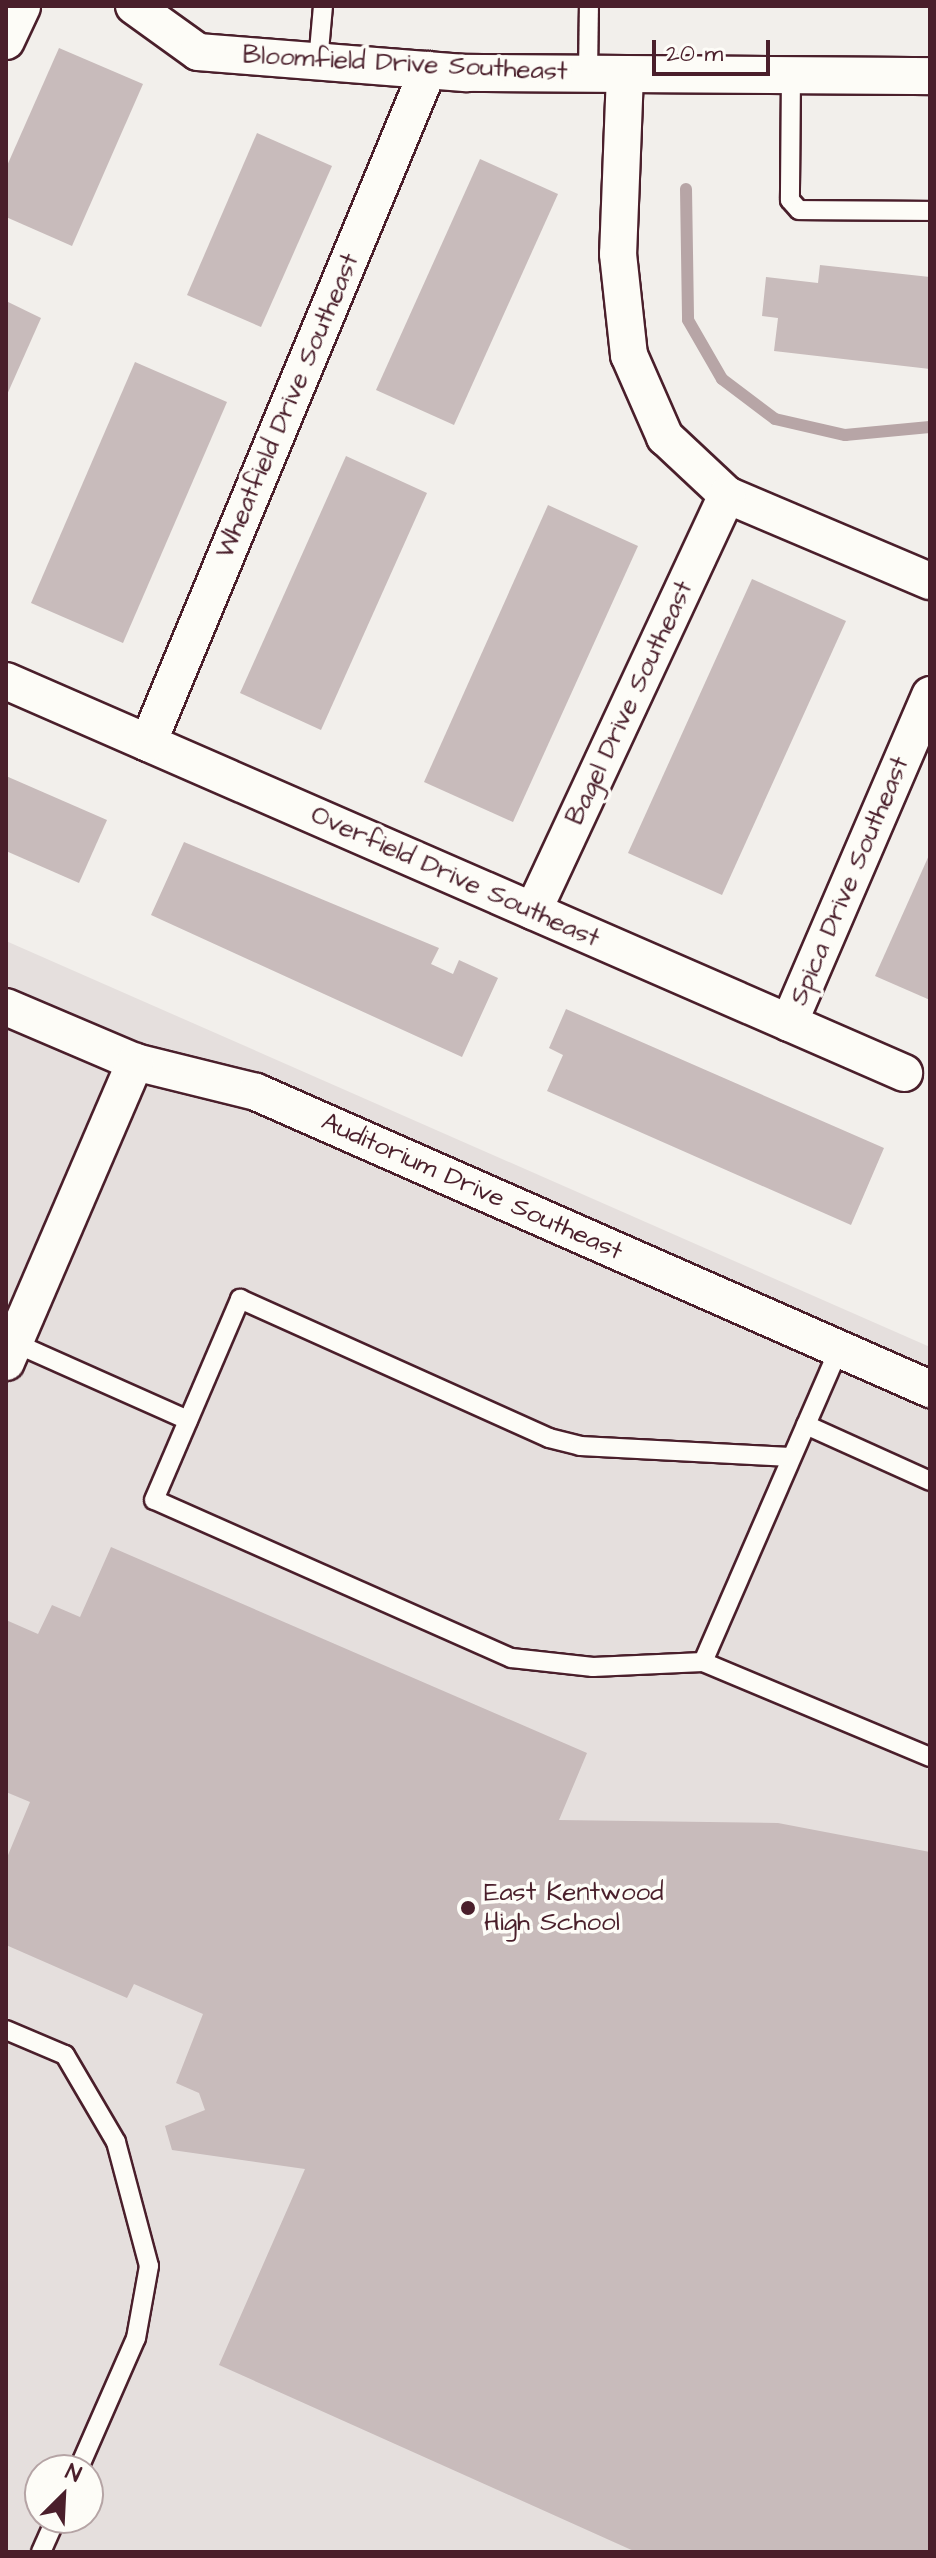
<!DOCTYPE html>
<style>
body{margin:0}
#map{position:relative;width:936px;height:2558px;overflow:hidden;background:#f2efeb;font-family:"Architects Daughter",sans-serif}
div>[style]{position:absolute}
.built>*{inset:0;background:#e5dfdd}
.stream>*{height:12px;margin:-6px;padding:0 6px;transform-origin:6px;border-radius:6px;background:#b7a5a6}
.building>*{inset:0;background:#c8bbbb}
.roads{filter:drop-shadow(2px 0 #4a1f2b) drop-shadow(-2px 0 #4a1f2b) drop-shadow(0 2px #4a1f2b) drop-shadow(0 -2px #4a1f2b)}
.lane>*{height:18px;margin:-9px;padding:0 9px;transform-origin:9px;border-radius:9px;background:#fdfcf7}
.street>*{height:36px;margin:-18px;padding:0 18px;transform-origin:18px;border-radius:18px;background:#fdfcf7}
.dots>*{width:22px;height:22px;translate:-50% -50%;box-sizing:border-box;border:4px solid #fdfcf7;border-radius:50%}
span{translate:-50% -50%;white-space:nowrap;text-align:center;line-height:1.15;-webkit-text-stroke:7px #fdfcf7;paint-order:stroke}
.street-label{font-size:26px;color:#4a1f2b}
.poi-label{font-size:26px;color:#4a1f2b}
.left{translate:0 -50%;text-align:left}
.frame{position:absolute;inset:0;border:8px solid #4a1f2b;pointer-events:none}
.north{position:absolute;left:24px;top:2454px;width:80px;height:80px;box-sizing:border-box;background:#fdfcf7;border:2px solid #b5a4a5;border-radius:50%;rotate:24deg;font-size:22px;font-weight:700;line-height:32px;text-align:center;color:#4a1f2b}
.north::after{content:'';display:block;margin:auto;width:28px;height:36px;background:#4a1f2b;clip-path:polygon(50% 0,100% 100%,50% 72%,0 100%)}
.scale{position:absolute;left:652px;top:40px;width:118px;height:36px;box-sizing:border-box;border:4px solid #4a1f2b;border-top:0;padding-left:10px;font-size:24px;line-height:28px;white-space:nowrap;color:#4a1f2b;-webkit-text-stroke:6px #fdfcf7;paint-order:stroke}
</style>
<div id="map">
<div class="built">
<i style="clip-path:polygon(evenodd,6px 941px,930px 1347px,930px 2552px,6px 2552px,6px 941px,40px 2470px,88px 2470px,88px 2518px,40px 2518px,40px 2470px)"></i>
</div>
<div class="stream">
<i style="left:686px;top:189px;width:131px;rotate:89.1deg"></i>
<i style="left:688px;top:320px;width:68px;rotate:60deg"></i>
<i style="left:722px;top:379px;width:66px;rotate:37deg"></i>
<i style="left:775px;top:419px;width:72px;rotate:12.9deg"></i>
<i style="left:845px;top:435px;width:85px;rotate:-5.4deg"></i>
</div>
<div class="building">
<i style="clip-path:polygon(59px 48px,143px 84px,72px 246px,6px 217px,6px 168px)"></i>
<i style="clip-path:polygon(257px 133px,332px 166px,261px 327px,187px 295px)"></i>
<i style="clip-path:polygon(480px 159px,558px 194px,454px 425px,376px 390px)"></i>
<i style="clip-path:polygon(820px 265px,930px 277px,930px 369px,774px 351px,778px 318px,762px 316px,766px 277px,818px 283px)"></i>
<i style="clip-path:polygon(6px 301px,41px 318px,6px 397px)"></i>
<i style="clip-path:polygon(135px 362px,227px 402px,123px 643px,31px 603px)"></i>
<i style="clip-path:polygon(346px 456px,427px 493px,321px 730px,240px 693px)"></i>
<i style="clip-path:polygon(548px 505px,638px 546px,513px 822px,424px 782px)"></i>
<i style="clip-path:polygon(752px 579px,846px 621px,722px 895px,628px 853px)"></i>
<i style="clip-path:polygon(6px 776px,107px 820px,79px 883px,6px 851px)"></i>
<i style="clip-path:polygon(184px 842px,439px 948px,431px 964px,453px 974px,459px 960px,498px 978px,462px 1057px,151px 915px)"></i>
<i style="clip-path:polygon(930px 853px,930px 1000px,875px 976px)"></i>
<i style="clip-path:polygon(566px 1009px,884px 1148px,851px 1225px,547px 1091px,563px 1055px,549px 1048px)"></i>
<i style="clip-path:polygon(111px 1547px,587px 1753px,559px 1820px,778px 1823px,930px 1852px,930px 2552px,636px 2552px,219px 2365px,305px 2169px,172px 2150px,165px 2126px,205px 2110px,199px 2093px,176px 2083px,203px 2014px,134px 1984px,127px 1998px,6px 1945px,6px 1860px,30px 1802px,6px 1792px,6px 1620px,38px 1634px,52px 1605px,80px 1617px)"></i>
</div>
<div class="roads">
<div class="lane">
<i style="left:318px;top:62px;width:56px;rotate:-84.9deg"></i>
<i style="left:588px;top:74px;width:68px;rotate:-89.2deg"></i>
<i style="left:791px;top:75px;width:125px;rotate:90.5deg"></i>
<i style="left:790px;top:200px;width:13px;rotate:48deg"></i>
<i style="left:799px;top:210px;width:131px;rotate:0.4deg"></i>
<i style="left:8px;top:1340px;width:197px;rotate:24deg"></i>
<i style="left:839px;top:1349px;width:341px;rotate:113.5deg"></i>
<i style="left:703px;top:1662px;width:246px;rotate:22.7deg"></i>
<i style="left:806px;top:1425px;width:136px;rotate:24.3deg"></i>
<i style="left:703px;top:1662px;width:110px;rotate:177.4deg"></i>
<i style="left:593px;top:1667px;width:82px;rotate:-173.7deg"></i>
<i style="left:511px;top:1658px;width:390px;rotate:-156.1deg"></i>
<i style="left:154px;top:1500px;width:219px;rotate:-66.8deg"></i>
<i style="left:240px;top:1299px;width:339px;rotate:24.2deg"></i>
<i style="left:549px;top:1438px;width:32px;rotate:14deg"></i>
<i style="left:580px;top:1446px;width:211px;rotate:3deg"></i>
<i style="left:6px;top:2030px;width:64px;rotate:23deg"></i>
<i style="left:65px;top:2055px;width:101px;rotate:59.6deg"></i>
<i style="left:116px;top:2142px;width:128px;rotate:75.1deg"></i>
<i style="left:149px;top:2266px;width:73px;rotate:100.2deg"></i>
<i style="left:136px;top:2338px;width:144px;rotate:113.7deg"></i>
<i style="left:41px;top:2552px;width:37px;rotate:-66deg"></i>
</div>
<div class="street">
<i style="left:134px;top:6px;width:79px;rotate:35.7deg"></i>
<i style="left:198px;top:52px;width:270px;rotate:4.5deg"></i>
<i style="left:467px;top:73px;width:463px;rotate:0.4deg"></i>
<i style="left:6px;top:41px;width:38px;rotate:-65deg"></i>
<i style="left:625px;top:74px;width:180px;rotate:92.2deg"></i>
<i style="left:618px;top:254px;width:102px;rotate:83.8deg"></i>
<i style="left:629px;top:355px;width:90px;rotate:66.3deg"></i>
<i style="left:665px;top:437px;width:85px;rotate:43.1deg"></i>
<i style="left:727px;top:495px;width:220px;rotate:23deg"></i>
<i style="left:6px;top:681px;width:980px;rotate:23.58deg"></i>
<i style="left:148px;top:743px;width:729px;rotate:-67.41deg"></i>
<i style="left:533px;top:911px;width:459px;rotate:-65deg"></i>
<i style="left:6px;top:1007px;width:140px;rotate:23.1deg"></i>
<i style="left:135px;top:1062px;width:125px;rotate:13.9deg"></i>
<i style="left:256px;top:1092px;width:737px;rotate:23.78deg"></i>
<i style="left:789px;top:1023px;width:357px;rotate:-66.7deg"></i>
<i style="left:6px;top:1362px;width:327px;rotate:-66.7deg"></i>
</div>
</div>
<div class="dots">
<i style="left:468px;top:1908px;background:#4a1f2b"></i>
</div>
<div class="street-label">
<span style="left:405px;top:64px;rotate:3deg">Bloomfield Drive Southeast</span>
<span style="left:288px;top:406px;rotate:-67deg">Wheatfield Drive Southeast</span>
<span style="left:630px;top:703px;rotate:-65deg">Bagel Drive Southeast</span>
<span style="left:455px;top:877px;rotate:24deg">Overfield Drive Southeast</span>
<span style="left:850px;top:881px;rotate:-67deg">Spica Drive Southeast</span>
<span style="left:472px;top:1187px;rotate:24deg">Auditorium Drive Southeast</span>
</div>
<div class="poi-label">
<span class="left" style="left:484px;top:1908px">East Kentwood<br>High School</span>
</div>
<div class="frame"></div>
<div class="north">N</div>
<div class="scale">20 m</div>
</div>
